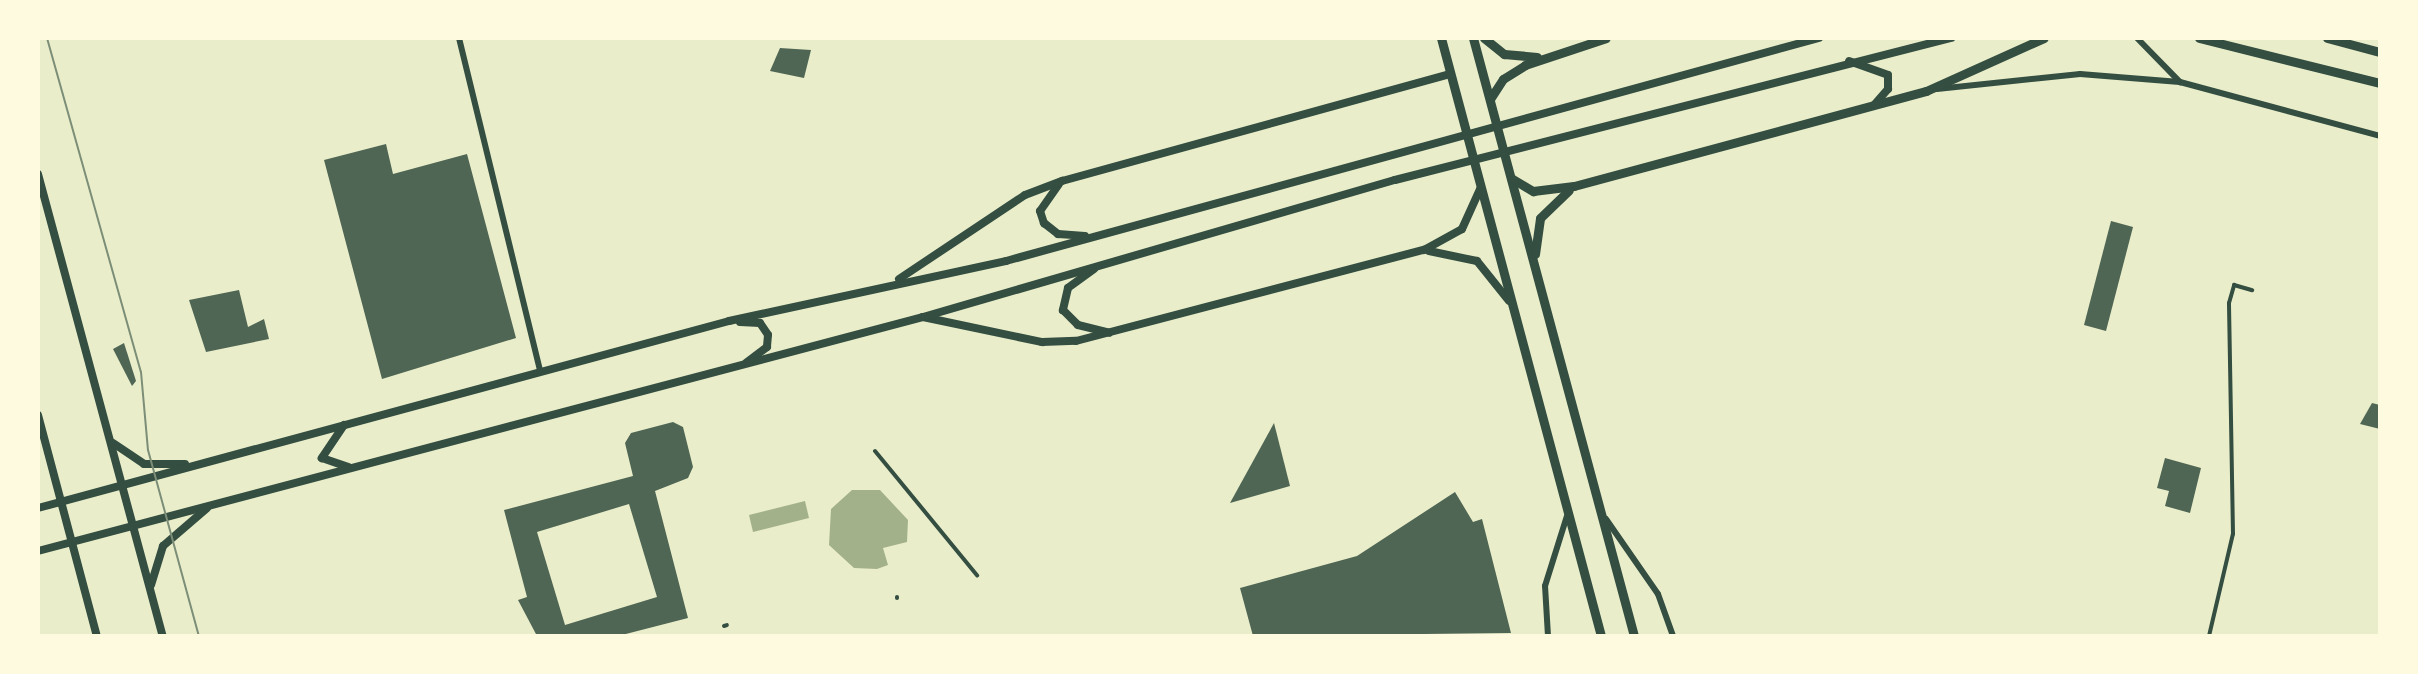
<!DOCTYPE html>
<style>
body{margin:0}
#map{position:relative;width:2418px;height:674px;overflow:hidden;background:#e9edc9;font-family:"Alegreya Sans",sans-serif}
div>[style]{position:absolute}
.water>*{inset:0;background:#a3b18a}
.building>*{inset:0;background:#4f6655}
.pedestrian>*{height:4px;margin:-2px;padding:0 2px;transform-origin:2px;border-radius:2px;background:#344e41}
.minor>*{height:6px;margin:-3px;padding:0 3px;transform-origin:3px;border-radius:3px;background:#344e41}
.secondary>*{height:8px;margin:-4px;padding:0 4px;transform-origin:4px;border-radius:4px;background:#344e41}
.primary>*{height:9px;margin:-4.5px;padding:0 4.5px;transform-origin:4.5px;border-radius:4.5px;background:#344e41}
.tram>*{height:2px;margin:-1px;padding:0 1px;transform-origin:1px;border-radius:1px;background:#7c8e77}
span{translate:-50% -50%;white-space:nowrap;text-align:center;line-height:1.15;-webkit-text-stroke:8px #fefae0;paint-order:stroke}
.frame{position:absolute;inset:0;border:40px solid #fefae0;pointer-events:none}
</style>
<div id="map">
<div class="water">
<i style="clip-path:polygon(852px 490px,880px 490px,908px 520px,907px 542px,883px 548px,888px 565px,877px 569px,854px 568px,829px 545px,831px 509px)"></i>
<i style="clip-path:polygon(805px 501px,809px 518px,753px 532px,749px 515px)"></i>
</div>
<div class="building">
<i style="clip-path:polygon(780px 48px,811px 50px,804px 78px,770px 71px)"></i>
<i style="clip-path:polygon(386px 144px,393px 174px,467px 154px,516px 338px,382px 379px,324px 160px)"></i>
<i style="clip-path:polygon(2111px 221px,2133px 227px,2106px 331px,2084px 325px)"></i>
<i style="clip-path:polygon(239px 290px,248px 327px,264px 319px,269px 339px,206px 352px,189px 300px)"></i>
<i style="clip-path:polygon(124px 343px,136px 381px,132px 386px,113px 349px)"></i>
<i style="clip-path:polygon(2372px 403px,2380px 405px,2380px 429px,2360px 424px)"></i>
<i style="clip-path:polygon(evenodd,673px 422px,683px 427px,693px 467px,688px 478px,655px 491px,688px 618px,618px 636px,537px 636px,518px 600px,527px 597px,504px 510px,633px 476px,625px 443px,631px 433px,673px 422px,629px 504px,657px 597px,565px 625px,537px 532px,629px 504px)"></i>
<i style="clip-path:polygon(1274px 423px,1290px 486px,1230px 503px)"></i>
<i style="clip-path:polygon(2165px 458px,2201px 468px,2190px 513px,2165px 506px,2169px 491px,2157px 488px)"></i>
<i style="clip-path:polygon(1455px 492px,1473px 522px,1482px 519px,1511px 633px,1253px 636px,1240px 588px,1357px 556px)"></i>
</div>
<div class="pedestrian">
<i style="left:875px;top:451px;width:161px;rotate:50.6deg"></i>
<i style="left:897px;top:597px;width:1px;rotate:90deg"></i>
<i style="left:724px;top:626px;width:3px;rotate:-18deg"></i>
<i style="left:2209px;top:636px;width:105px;rotate:-76.8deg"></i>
<i style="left:2233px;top:534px;width:231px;rotate:-91deg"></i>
<i style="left:2229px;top:303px;width:19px;rotate:-74deg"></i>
<i style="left:2234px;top:285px;width:19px;rotate:16deg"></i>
</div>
<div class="minor">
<i style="left:459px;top:38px;width:343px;rotate:76.3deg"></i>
<i style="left:2137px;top:38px;width:62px;rotate:45.7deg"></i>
<i style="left:1937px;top:89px;width:144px;rotate:-6deg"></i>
<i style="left:2080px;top:74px;width:100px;rotate:4.6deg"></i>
<i style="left:2180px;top:82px;width:207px;rotate:15.1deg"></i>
<i style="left:1606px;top:519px;width:91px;rotate:55.3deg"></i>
<i style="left:1658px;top:594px;width:45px;rotate:70.3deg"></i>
<i style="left:1548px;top:636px;width:50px;rotate:-93.4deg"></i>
<i style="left:1545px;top:586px;width:73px;rotate:-72.6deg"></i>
</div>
<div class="secondary">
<i style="left:1849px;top:61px;width:41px;rotate:19.7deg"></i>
<i style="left:1888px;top:75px;width:14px;rotate:90deg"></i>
<i style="left:1888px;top:89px;width:21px;rotate:131deg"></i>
<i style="left:38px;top:174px;width:479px;rotate:74.9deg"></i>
<i style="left:1059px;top:184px;width:33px;rotate:125deg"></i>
<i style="left:1040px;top:211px;width:13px;rotate:72deg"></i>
<i style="left:1044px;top:223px;width:18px;rotate:38deg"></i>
<i style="left:1058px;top:234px;width:27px;rotate:4deg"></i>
<i style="left:1429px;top:251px;width:49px;rotate:11.8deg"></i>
<i style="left:1477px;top:261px;width:51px;rotate:51.3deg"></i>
<i style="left:1094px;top:269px;width:32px;rotate:144deg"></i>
<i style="left:1068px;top:288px;width:23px;rotate:103deg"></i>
<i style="left:1063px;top:310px;width:21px;rotate:45deg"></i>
<i style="left:1078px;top:325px;width:32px;rotate:14deg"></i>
<i style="left:899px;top:279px;width:151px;rotate:-33.7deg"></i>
<i style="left:1025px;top:195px;width:40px;rotate:-21deg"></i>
<i style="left:1062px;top:181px;width:403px;rotate:-15.4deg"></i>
<i style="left:923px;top:317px;width:122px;rotate:11.9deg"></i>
<i style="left:1042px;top:342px;width:34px;rotate:-2deg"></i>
<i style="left:1076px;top:341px;width:360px;rotate:-14.7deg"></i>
<i style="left:1424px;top:250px;width:43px;rotate:-28.9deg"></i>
<i style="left:1462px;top:229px;width:46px;rotate:-65.7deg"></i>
<i style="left:740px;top:322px;width:20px;rotate:3deg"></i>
<i style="left:760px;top:323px;width:14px;rotate:56deg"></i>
<i style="left:768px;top:335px;width:12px;rotate:95deg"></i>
<i style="left:767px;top:347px;width:26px;rotate:143deg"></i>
<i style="left:38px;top:415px;width:229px;rotate:75.1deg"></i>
<i style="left:344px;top:425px;width:40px;rotate:124deg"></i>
<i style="left:322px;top:458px;width:28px;rotate:19deg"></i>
<i style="left:113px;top:443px;width:37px;rotate:34deg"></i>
<i style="left:144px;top:464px;width:41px"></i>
<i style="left:38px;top:508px;width:716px;rotate:-15.14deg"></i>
<i style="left:729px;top:321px;width:283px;rotate:-12.2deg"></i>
<i style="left:1006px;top:261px;width:843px;rotate:-15.34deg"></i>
<i style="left:38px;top:551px;width:915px;rotate:-14.81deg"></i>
<i style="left:923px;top:317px;width:491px;rotate:-16.2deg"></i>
<i style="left:1395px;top:180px;width:574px;rotate:-14.33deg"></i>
<i style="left:151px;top:585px;width:41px;rotate:-72.9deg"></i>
<i style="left:163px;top:546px;width:58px;rotate:-40.8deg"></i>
</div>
<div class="primary">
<i style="left:1441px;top:38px;width:619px;rotate:75.02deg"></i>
<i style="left:1473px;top:38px;width:619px;rotate:74.93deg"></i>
<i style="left:1484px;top:38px;width:26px;rotate:39deg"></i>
<i style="left:1504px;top:54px;width:33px;rotate:5deg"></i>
<i style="left:2199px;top:38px;width:187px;rotate:14deg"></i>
<i style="left:2327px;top:38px;width:55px;rotate:14.8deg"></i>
<i style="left:1490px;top:99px;width:24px;rotate:-57deg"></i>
<i style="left:1503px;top:79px;width:26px;rotate:-32deg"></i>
<i style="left:1525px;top:65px;width:85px;rotate:-18.4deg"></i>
<i style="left:1511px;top:178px;width:26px;rotate:31deg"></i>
<i style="left:1533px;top:191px;width:41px;rotate:-7deg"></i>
<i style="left:1574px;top:186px;width:365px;rotate:-15.1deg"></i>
<i style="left:1926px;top:91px;width:129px;rotate:-24.2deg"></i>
<i style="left:1535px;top:254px;width:36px;rotate:-82deg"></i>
<i style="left:1540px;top:218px;width:40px;rotate:-44deg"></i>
</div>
<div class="tram">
<i style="left:47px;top:38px;width:347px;rotate:74.3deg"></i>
<i style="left:141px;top:372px;width:78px;rotate:84.9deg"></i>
<i style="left:148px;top:450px;width:193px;rotate:74.7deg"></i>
</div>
<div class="frame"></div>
</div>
